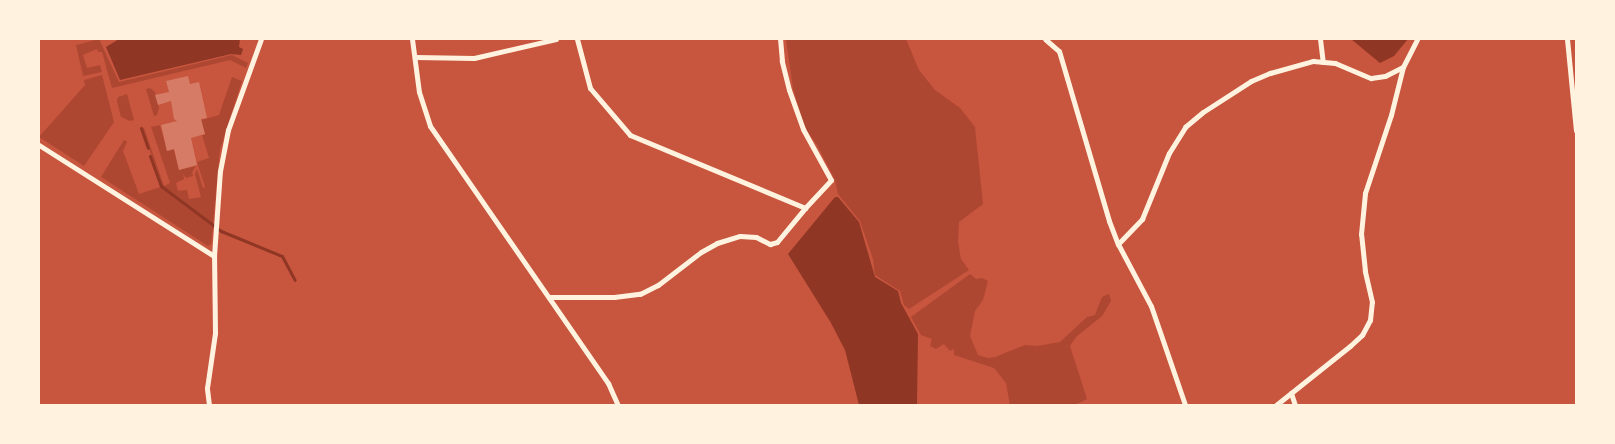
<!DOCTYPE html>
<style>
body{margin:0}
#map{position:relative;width:1615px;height:444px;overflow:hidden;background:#c8553d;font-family:Georgia,serif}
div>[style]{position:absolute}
.green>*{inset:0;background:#ae4732}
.water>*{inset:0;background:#8f3625}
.stream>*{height:3px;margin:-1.5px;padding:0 1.5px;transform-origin:1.5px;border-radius:1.5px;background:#8f3625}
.building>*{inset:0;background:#d67c66}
.minor>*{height:5px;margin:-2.5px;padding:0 2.5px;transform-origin:2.5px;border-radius:2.5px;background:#fff3e0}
span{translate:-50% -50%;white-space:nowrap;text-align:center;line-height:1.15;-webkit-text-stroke:5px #fff3e0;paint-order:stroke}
.frame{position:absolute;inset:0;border:40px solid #fff3e0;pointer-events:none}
</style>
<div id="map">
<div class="green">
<i style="clip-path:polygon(99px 39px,119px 82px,232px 55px,248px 63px,246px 68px,230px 60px,112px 88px,102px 52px,98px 52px,97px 49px,83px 55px,87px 68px,100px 65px,102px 72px,83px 76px,76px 45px)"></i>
<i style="clip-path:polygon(786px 39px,906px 39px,919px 70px,935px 90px,960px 108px,975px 127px,983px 204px,959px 222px,958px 242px,961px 259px,969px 270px,909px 309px,904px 305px,900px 291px,875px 275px,873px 259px,860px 221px,838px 194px,835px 180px,817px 145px,805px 129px,793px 88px)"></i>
<i style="clip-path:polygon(102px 75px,114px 122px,84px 166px,39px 137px,85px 85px,84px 80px)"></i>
<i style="clip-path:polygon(232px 77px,242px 81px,220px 149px,213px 224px,163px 187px,142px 129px,144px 128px,164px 186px,170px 183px,151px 127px,160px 125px,167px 151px,174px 149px,179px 170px,196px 166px,192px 172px,193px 176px,186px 178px,183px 174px,184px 179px,176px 183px,178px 191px,187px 190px,189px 199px,201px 197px,195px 174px,197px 169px,203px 188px,205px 187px,197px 162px,209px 158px,202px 135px,205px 135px,201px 120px,219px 115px)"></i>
<i style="clip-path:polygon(150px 88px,155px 92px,159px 108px,157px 115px,154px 116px,146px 89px)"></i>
<i style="clip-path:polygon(127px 94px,134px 120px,130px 121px,121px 117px,117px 101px,118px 97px)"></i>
<i style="clip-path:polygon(124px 140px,127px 142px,123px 151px,139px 194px,160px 187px,213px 227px,211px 244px,208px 246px,101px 177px)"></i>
<i style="clip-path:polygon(970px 274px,976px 279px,982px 278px,988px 281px,983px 300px,975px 311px,970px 336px,978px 355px,988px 358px,995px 357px,1025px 345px,1037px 346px,1060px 342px,1087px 317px,1095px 315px,1102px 297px,1109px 294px,1111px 301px,1102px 316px,1076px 337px,1070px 346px,1087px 399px,1075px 405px,1010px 405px,1006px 383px,994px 368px,954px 355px,954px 349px,950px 351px,944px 344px,936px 349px,930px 346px,932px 339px,921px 335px,911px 317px)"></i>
</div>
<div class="water">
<i style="clip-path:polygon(119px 39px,240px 39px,239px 47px,243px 49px,241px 55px,231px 54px,120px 80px,106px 47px)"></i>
<i style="clip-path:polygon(1351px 39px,1408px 39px,1394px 56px,1380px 63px)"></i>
<i style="clip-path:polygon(835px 197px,838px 197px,859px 222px,875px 277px,898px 291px,901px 303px,918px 334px,917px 405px,859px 405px,845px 350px,831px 323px,788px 254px)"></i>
</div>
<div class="stream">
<i style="left:141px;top:128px;width:21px;rotate:71deg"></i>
<i style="left:150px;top:156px;width:32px;rotate:70deg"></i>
<i style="left:161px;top:186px;width:75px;rotate:36.9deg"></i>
<i style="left:221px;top:231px;width:66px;rotate:22.3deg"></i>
<i style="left:282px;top:256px;width:27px;rotate:62deg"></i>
</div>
<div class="building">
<i style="clip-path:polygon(188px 76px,190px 84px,199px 82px,207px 118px,201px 119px,205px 134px,191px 138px,197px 165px,179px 170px,174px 149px,167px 151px,161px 125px,177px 121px,174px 119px,171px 101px,158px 105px,155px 95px,169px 92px,166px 81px)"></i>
</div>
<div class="minor">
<i style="left:412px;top:39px;width:53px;rotate:82.5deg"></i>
<i style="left:419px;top:92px;width:36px;rotate:72deg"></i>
<i style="left:430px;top:126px;width:313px;rotate:55.3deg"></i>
<i style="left:608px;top:383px;width:24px;rotate:66deg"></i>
<i style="left:577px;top:39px;width:51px;rotate:75.1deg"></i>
<i style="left:590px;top:88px;width:62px;rotate:49.6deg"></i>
<i style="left:630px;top:135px;width:190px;rotate:22.6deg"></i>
<i style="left:1045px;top:39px;width:18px;rotate:41deg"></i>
<i style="left:1059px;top:51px;width:177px;rotate:73.6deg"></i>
<i style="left:1109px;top:221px;width:25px;rotate:69deg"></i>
<i style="left:1118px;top:244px;width:70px;rotate:62deg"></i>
<i style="left:1151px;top:306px;width:105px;rotate:71deg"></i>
<i style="left:1320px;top:39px;width:23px;rotate:83deg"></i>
<i style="left:1567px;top:39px;width:92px;rotate:84.4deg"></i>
<i style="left:415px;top:57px;width:59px;rotate:1deg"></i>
<i style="left:474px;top:58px;width:84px;rotate:-13deg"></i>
<i style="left:39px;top:145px;width:207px;rotate:32.4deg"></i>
<i style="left:1118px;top:244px;width:35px;rotate:-46deg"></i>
<i style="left:1142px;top:219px;width:71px;rotate:-67.8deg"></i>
<i style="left:1169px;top:153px;width:31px;rotate:-58deg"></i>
<i style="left:1185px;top:127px;width:23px;rotate:-40deg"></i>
<i style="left:1203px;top:112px;width:57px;rotate:-32.9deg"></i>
<i style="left:1251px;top:81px;width:21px;rotate:-23deg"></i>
<i style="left:1270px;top:73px;width:45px;rotate:-15.6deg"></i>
<i style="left:1313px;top:61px;width:22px;rotate:5deg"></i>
<i style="left:1335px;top:63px;width:39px;rotate:23deg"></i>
<i style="left:1371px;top:78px;width:14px;rotate:-8deg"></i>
<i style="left:1385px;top:76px;width:20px;rotate:-27deg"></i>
<i style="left:549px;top:297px;width:65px"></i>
<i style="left:614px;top:297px;width:26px;rotate:-7deg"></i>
<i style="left:640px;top:294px;width:20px;rotate:-27deg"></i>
<i style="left:658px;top:285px;width:54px;rotate:-37.5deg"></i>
<i style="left:701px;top:252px;width:18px;rotate:-29deg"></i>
<i style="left:717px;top:243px;width:24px;rotate:-17deg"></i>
<i style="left:740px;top:236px;width:16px;rotate:4deg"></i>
<i style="left:756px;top:237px;width:16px;rotate:27deg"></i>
<i style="left:770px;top:244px;width:7px;rotate:-16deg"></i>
<i style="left:777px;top:242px;width:44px;rotate:-50.5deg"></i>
<i style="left:805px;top:208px;width:38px;rotate:-47deg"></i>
<i style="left:831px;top:180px;width:58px;rotate:-118.8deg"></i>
<i style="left:803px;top:129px;width:41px;rotate:-109.7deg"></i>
<i style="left:789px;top:90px;width:30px;rotate:-104deg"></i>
<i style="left:782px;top:61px;width:22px;rotate:-95deg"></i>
<i style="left:1291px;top:393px;width:13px;rotate:72deg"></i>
<i style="left:209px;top:405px;width:17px;rotate:-97deg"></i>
<i style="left:207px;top:388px;width:56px;rotate:-81.7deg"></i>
<i style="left:215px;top:333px;width:77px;rotate:-90.7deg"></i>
<i style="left:214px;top:256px;width:85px;rotate:-86deg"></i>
<i style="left:220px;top:171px;width:42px;rotate:-79deg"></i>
<i style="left:228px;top:130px;width:97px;rotate:-70.1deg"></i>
<i style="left:1276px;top:405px;width:95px;rotate:-38.6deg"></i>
<i style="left:1350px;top:346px;width:16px;rotate:-43deg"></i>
<i style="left:1362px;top:335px;width:17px;rotate:-62deg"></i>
<i style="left:1370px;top:320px;width:18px;rotate:-84deg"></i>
<i style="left:1372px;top:302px;width:32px;rotate:-103deg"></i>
<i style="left:1365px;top:271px;width:37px;rotate:-96deg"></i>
<i style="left:1361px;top:234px;width:41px;rotate:-84.4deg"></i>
<i style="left:1365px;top:193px;width:82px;rotate:-71.6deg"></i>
<i style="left:1391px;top:115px;width:49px;rotate:-76deg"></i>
<i style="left:1403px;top:67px;width:31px;rotate:-63deg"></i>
</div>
<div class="frame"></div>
</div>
